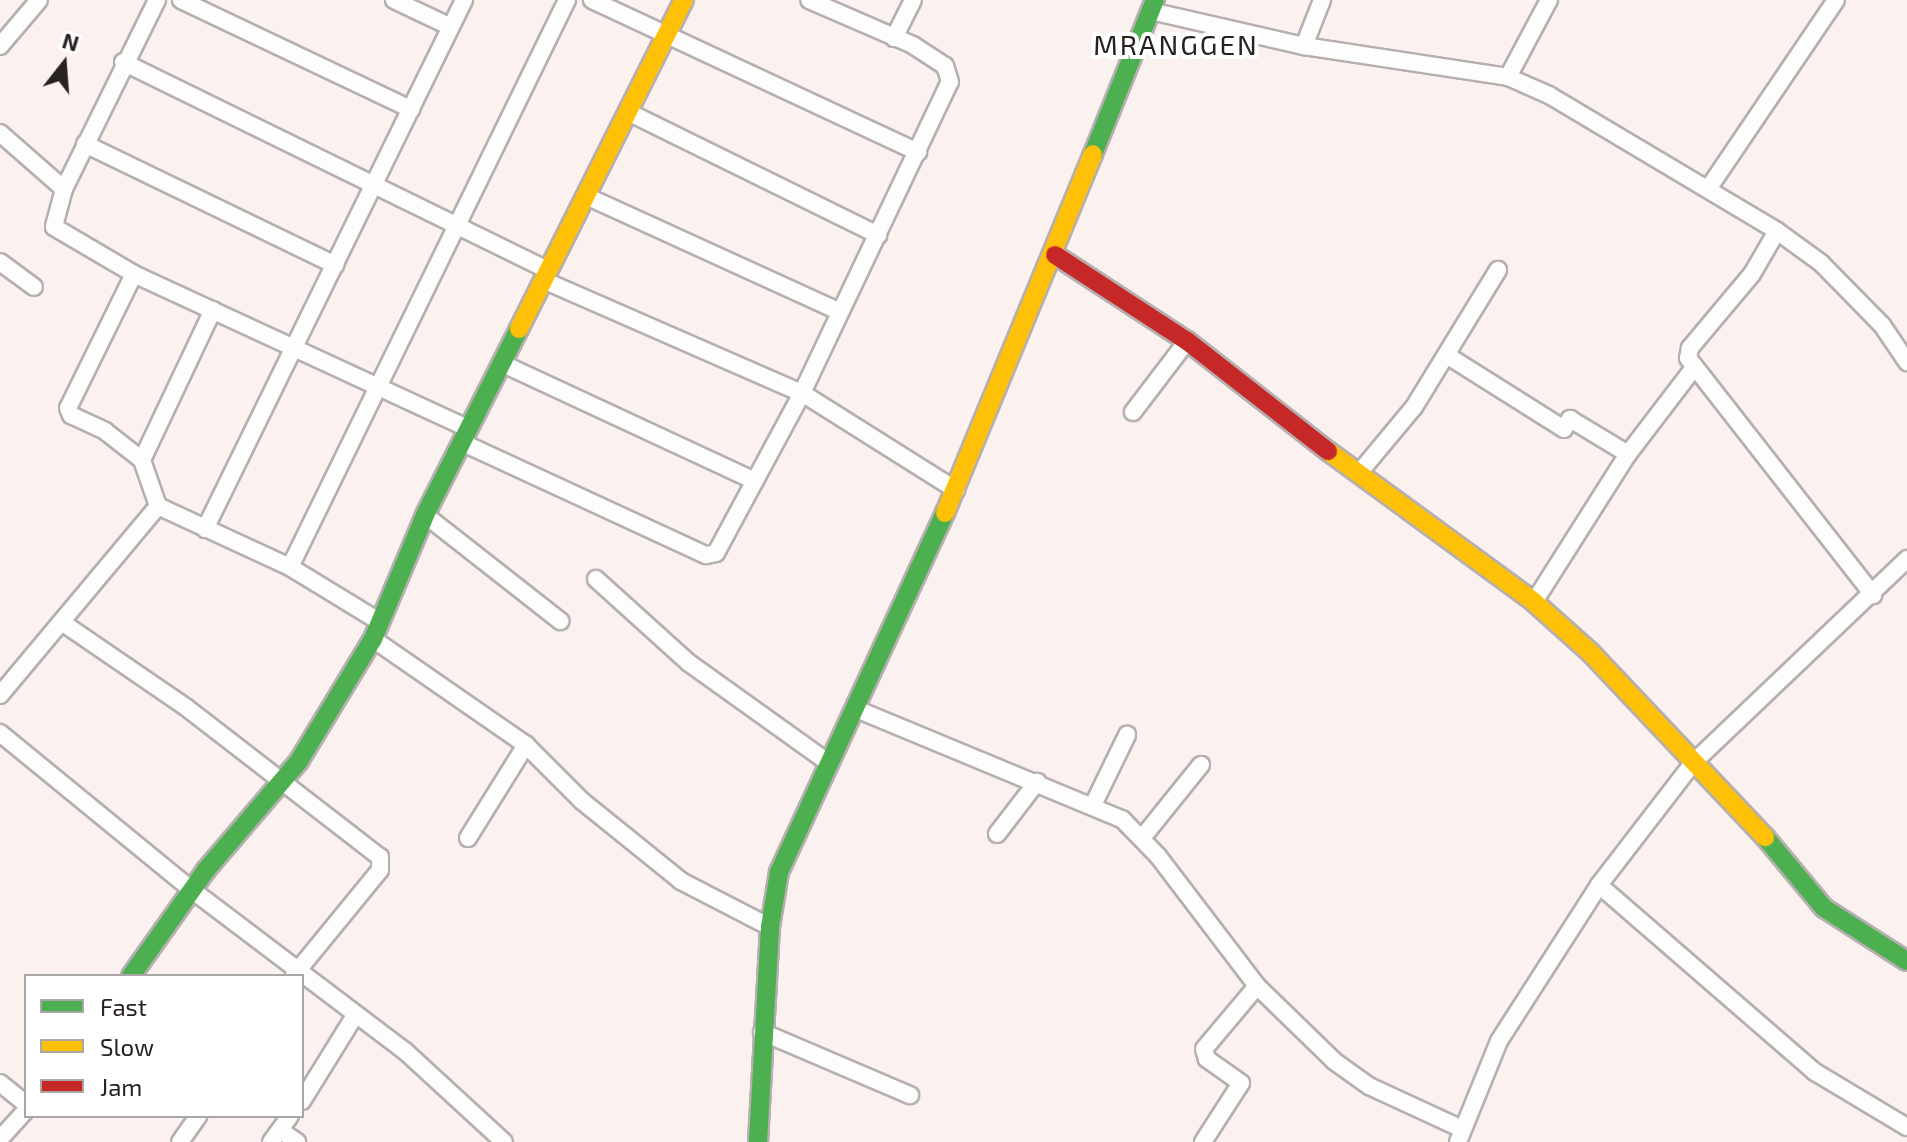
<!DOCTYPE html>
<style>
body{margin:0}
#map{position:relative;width:1907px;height:1142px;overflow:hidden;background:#fbf2f0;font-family:"Exo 2",sans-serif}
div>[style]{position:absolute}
.roads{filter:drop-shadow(2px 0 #b6afaf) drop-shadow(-2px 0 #b6afaf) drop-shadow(0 2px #b6afaf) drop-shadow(0 -2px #b6afaf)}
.street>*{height:16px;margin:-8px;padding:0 8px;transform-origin:8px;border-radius:8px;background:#fefdfd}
.fast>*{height:18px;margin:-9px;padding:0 9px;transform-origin:9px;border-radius:9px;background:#4caf50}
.slow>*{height:18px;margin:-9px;padding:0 9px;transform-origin:9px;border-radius:9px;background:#ffc107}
.jam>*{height:18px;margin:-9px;padding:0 9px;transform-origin:9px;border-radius:9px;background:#c62828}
span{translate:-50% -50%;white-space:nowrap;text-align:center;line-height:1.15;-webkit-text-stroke:8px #fff;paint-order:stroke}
.quarter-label{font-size:28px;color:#272120;letter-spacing:2px}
.legend{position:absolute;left:24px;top:974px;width:280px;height:144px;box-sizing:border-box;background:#fff;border:2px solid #a9a6a6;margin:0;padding:10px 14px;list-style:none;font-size:24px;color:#272120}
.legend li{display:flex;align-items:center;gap:16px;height:40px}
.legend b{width:40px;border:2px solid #a9a6a6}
.north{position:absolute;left:24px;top:24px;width:80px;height:80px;-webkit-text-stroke:6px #fff;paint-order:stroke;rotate:17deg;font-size:22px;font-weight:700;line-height:32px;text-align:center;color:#272120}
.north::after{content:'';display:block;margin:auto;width:28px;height:36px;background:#272120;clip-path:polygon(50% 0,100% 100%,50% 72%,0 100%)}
</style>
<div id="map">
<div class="roads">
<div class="street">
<i style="left:157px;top:0;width:211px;rotate:116.2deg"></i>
<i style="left:64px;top:189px;width:39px;rotate:105deg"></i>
<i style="left:54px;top:227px;width:93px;rotate:30.4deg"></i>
<i style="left:134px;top:274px;width:368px;rotate:24.8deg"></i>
<i style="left:181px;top:0;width:255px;rotate:25.4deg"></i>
<i style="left:394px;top:0;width:63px;rotate:25.3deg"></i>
<i style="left:592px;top:0;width:360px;rotate:25deg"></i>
<i style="left:1151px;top:11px;width:157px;rotate:12.9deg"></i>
<i style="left:1304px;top:46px;width:206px;rotate:8.6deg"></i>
<i style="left:1508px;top:77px;width:45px;rotate:23.7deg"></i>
<i style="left:1549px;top:95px;width:265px;rotate:30.8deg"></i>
<i style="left:1777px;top:231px;width:54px;rotate:36deg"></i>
<i style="left:1821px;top:263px;width:87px;rotate:45.5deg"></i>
<i style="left:1882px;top:325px;width:45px;rotate:56deg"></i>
<i style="left:894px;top:38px;width:42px;rotate:-63.4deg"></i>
<i style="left:0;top:46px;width:60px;rotate:-49.7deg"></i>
<i style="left:1304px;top:46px;width:49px;rotate:-68.6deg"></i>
<i style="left:123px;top:62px;width:473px;rotate:26.1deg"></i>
<i style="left:1508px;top:77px;width:87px;rotate:-62deg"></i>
<i style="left:628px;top:112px;width:279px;rotate:26.2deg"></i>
<i style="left:0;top:133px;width:85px;rotate:41.2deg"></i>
<i style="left:85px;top:144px;width:278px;rotate:25.8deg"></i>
<i style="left:1708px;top:189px;width:228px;rotate:-55.9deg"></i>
<i style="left:586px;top:196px;width:279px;rotate:24.5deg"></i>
<i style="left:1777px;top:231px;width:50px;rotate:120.2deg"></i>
<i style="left:1752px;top:274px;width:97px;rotate:130deg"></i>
<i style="left:1690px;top:348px;width:10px;rotate:101deg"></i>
<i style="left:1688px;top:358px;width:301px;rotate:52deg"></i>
<i style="left:0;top:262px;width:42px;rotate:36.3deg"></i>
<i style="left:134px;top:274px;width:149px;rotate:116.2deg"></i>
<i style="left:68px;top:408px;width:8px;rotate:67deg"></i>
<i style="left:71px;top:415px;width:38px;rotate:25deg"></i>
<i style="left:105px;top:431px;width:47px;rotate:38.1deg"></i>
<i style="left:142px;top:460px;width:49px;rotate:70.8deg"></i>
<i style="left:543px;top:280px;width:283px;rotate:23.6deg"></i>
<i style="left:802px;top:393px;width:182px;rotate:32.2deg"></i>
<i style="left:1448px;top:356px;width:137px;rotate:32.2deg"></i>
<i style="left:1564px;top:429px;width:12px;rotate:-59deg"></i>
<i style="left:1570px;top:419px;width:68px;rotate:31.1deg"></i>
<i style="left:501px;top:363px;width:280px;rotate:24.9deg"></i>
<i style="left:1133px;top:412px;width:89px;rotate:-52.7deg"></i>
<i style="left:461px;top:442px;width:270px;rotate:24.8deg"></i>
<i style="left:706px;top:555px;width:10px;rotate:-11deg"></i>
<i style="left:716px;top:553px;width:182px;rotate:-61.7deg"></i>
<i style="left:802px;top:393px;width:344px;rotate:-64.6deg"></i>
<i style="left:950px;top:82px;width:17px;rotate:-107deg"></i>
<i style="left:945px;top:66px;width:38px;rotate:-147deg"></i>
<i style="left:913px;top:45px;width:113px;rotate:-156.6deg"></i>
<i style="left:142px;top:460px;width:166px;rotate:-64.7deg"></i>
<i style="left:1359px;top:473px;width:86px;rotate:-50.2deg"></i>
<i style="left:1414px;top:407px;width:161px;rotate:-58.5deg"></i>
<i style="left:425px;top:515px;width:172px;rotate:38.1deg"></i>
<i style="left:205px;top:529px;width:589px;rotate:-63.91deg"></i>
<i style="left:290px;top:567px;width:631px;rotate:-63.96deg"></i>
<i style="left:596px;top:579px;width:125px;rotate:42.1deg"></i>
<i style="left:689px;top:663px;width:173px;rotate:35.6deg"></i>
<i style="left:1534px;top:602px;width:175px;rotate:-57.6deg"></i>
<i style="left:1628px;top:454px;width:107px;rotate:-52.6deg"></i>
<i style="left:63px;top:623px;width:150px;rotate:34.4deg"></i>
<i style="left:187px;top:708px;width:244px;rotate:37.7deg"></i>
<i style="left:380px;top:857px;width:13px;rotate:90deg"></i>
<i style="left:380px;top:870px;width:136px;rotate:129.3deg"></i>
<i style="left:373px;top:639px;width:186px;rotate:34.7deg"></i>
<i style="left:526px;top:745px;width:79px;rotate:45deg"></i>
<i style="left:582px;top:801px;width:127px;rotate:38.9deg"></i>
<i style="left:681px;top:881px;width:100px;rotate:27.3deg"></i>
<i style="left:0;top:695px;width:246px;rotate:-50.1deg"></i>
<i style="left:158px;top:506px;width:145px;rotate:24.8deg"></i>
<i style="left:290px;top:567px;width:105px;rotate:31.4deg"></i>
<i style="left:856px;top:709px;width:288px;rotate:22.5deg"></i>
<i style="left:1122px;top:819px;width:52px;rotate:45.8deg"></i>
<i style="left:1158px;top:856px;width:163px;rotate:52.7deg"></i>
<i style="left:1257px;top:986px;width:107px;rotate:44.2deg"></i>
<i style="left:1334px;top:1061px;width:43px;rotate:35.5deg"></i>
<i style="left:1369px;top:1086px;width:102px;rotate:24.8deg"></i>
<i style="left:0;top:733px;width:248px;rotate:39.3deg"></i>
<i style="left:192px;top:890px;width:267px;rotate:37.1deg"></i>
<i style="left:405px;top:1051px;width:134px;rotate:42.6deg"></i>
<i style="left:1094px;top:803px;width:76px;rotate:-64.1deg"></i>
<i style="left:997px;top:834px;width:66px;rotate:-52.4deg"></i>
<i style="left:468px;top:838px;width:110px;rotate:-58.1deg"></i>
<i style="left:1142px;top:838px;width:94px;rotate:-51.1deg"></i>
<i style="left:1599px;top:885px;width:286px;rotate:40.9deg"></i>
<i style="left:1815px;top:1072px;width:107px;rotate:30.9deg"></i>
<i style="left:762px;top:1032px;width:161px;rotate:23.1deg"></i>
<i style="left:0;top:1083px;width:33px;rotate:39deg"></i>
<i style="left:302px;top:1101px;width:102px;rotate:-58.2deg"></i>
<i style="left:280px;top:1130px;width:21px;rotate:35deg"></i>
<i style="left:0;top:1139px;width:39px;rotate:-48deg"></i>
<i style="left:180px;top:1142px;width:32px;rotate:-55deg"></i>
<i style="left:271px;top:1142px;width:32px;rotate:-54deg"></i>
<i style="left:1203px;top:1142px;width:70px;rotate:-57.2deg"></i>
<i style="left:1241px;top:1083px;width:42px;rotate:-144.8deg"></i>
<i style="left:1207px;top:1059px;width:10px;rotate:-107deg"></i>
<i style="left:1204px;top:1049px;width:82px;rotate:-49.9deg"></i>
<i style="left:1458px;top:1142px;width:109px;rotate:-67.9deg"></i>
<i style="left:1499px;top:1041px;width:185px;rotate:-57.3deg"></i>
<i style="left:1599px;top:885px;width:154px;rotate:-52.4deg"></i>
<i style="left:1693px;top:763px;width:296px;rotate:-43.6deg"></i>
</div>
<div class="fast">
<i style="left:1093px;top:154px;width:166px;rotate:-68.1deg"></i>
<i style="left:1765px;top:837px;width:92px;rotate:50.3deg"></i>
<i style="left:1824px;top:908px;width:98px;rotate:32.6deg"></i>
<i style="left:131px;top:976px;width:130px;rotate:-54.7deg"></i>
<i style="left:206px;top:870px;width:143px;rotate:-49.5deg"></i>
<i style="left:299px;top:761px;width:143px;rotate:-58.8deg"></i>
<i style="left:373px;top:639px;width:134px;rotate:-67.2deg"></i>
<i style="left:425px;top:515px;width:208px;rotate:-63.2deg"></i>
<i style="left:758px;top:1142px;width:215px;rotate:-86.8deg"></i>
<i style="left:770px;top:927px;width:56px;rotate:-80.7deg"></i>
<i style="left:779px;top:872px;width:396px;rotate:-65.2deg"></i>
</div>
<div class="slow">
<i style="left:519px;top:329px;width:368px;rotate:-63.4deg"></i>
<i style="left:1328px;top:451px;width:255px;rotate:36.2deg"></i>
<i style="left:1534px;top:602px;width:75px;rotate:41.8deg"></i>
<i style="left:1590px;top:652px;width:255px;rotate:46.6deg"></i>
<i style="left:945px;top:513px;width:388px;rotate:-67.6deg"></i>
</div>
<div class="jam">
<i style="left:1055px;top:255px;width:158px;rotate:33.1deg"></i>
<i style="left:1187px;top:341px;width:179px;rotate:38deg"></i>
</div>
</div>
<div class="quarter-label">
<span style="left:1176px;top:44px">MRANGGEN</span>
</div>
<ul class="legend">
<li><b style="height:10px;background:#4caf50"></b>Fast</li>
<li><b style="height:10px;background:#ffc107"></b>Slow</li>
<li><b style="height:10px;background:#c62828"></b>Jam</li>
</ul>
<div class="north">N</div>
</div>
